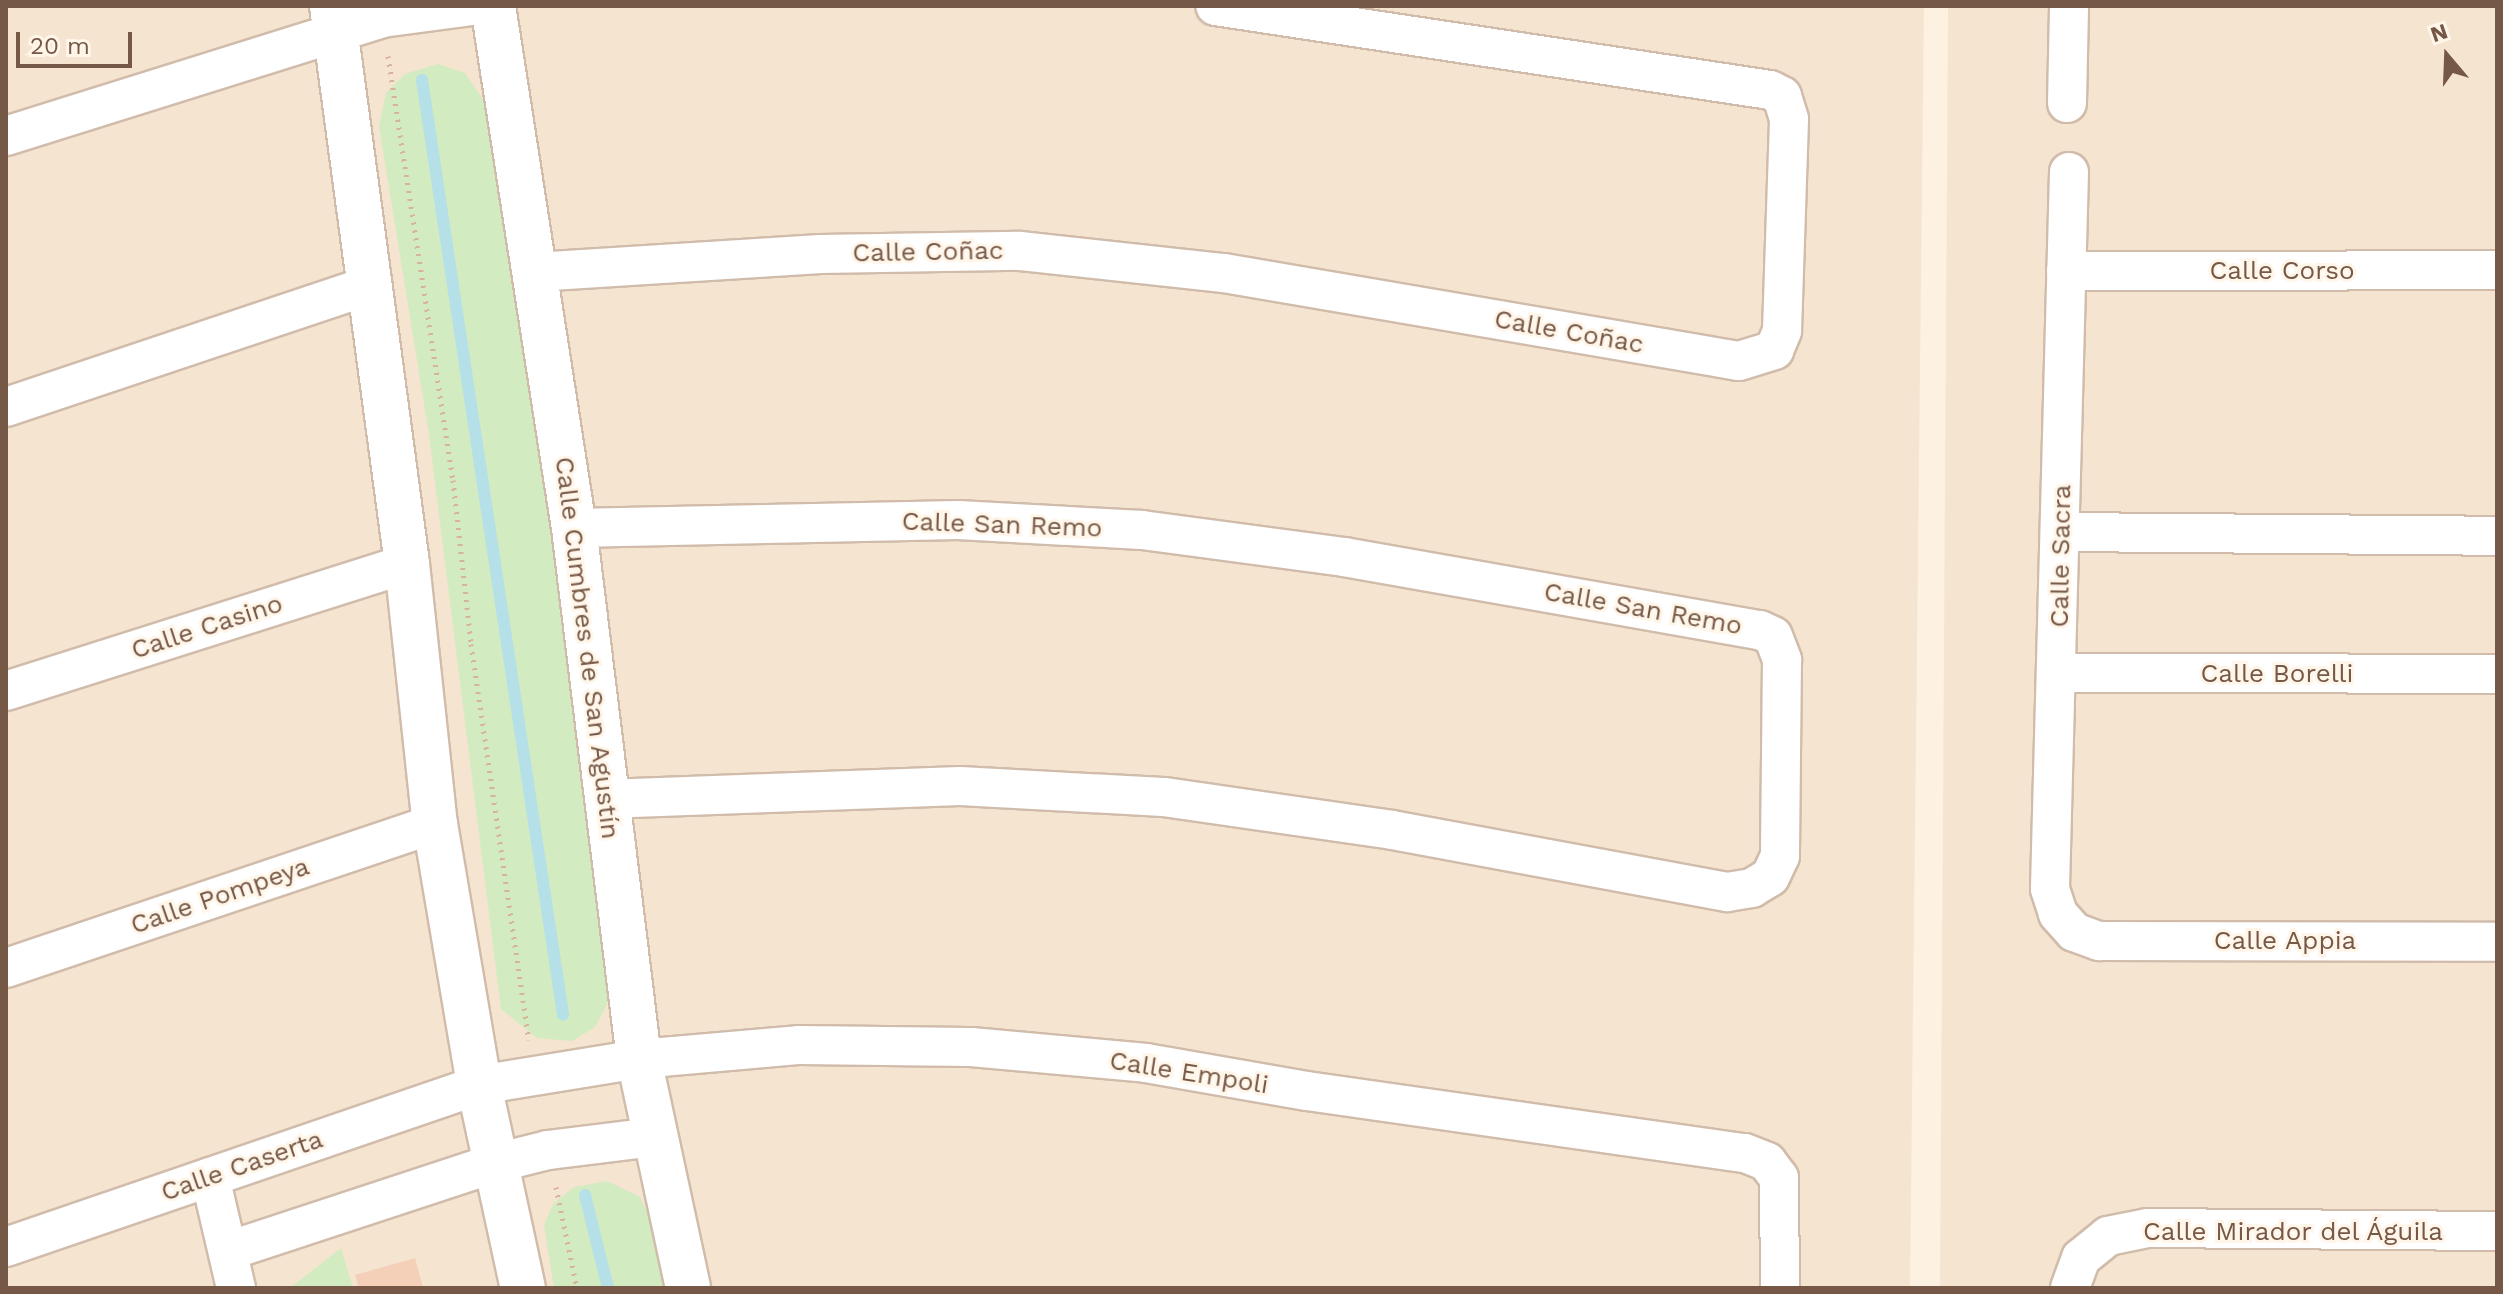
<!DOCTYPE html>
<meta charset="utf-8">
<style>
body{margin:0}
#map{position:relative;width:2503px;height:1294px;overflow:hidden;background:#fdf2e2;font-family:"Work Sans",sans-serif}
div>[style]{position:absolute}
.residential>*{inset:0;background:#f5e4d0}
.green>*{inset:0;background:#d2ebc0}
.stream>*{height:12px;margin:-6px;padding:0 6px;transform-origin:6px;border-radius:6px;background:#b6e0e7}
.building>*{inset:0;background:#f4d0b9}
.path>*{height:5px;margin-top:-2.5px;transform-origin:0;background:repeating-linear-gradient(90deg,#d8b39c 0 2px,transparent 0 8px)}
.roads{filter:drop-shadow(2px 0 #d1bcab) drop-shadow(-2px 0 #d1bcab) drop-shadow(0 2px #d1bcab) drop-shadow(0 -2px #d1bcab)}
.street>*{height:38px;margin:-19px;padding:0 19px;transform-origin:19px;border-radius:19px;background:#fff}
.secondary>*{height:44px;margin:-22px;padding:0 22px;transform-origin:22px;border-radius:22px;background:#fff}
span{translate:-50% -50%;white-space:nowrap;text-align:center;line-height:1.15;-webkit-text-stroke:6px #fff6e9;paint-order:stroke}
.street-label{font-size:26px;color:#765847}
.frame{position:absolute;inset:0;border:8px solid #765847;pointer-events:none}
.north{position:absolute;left:2407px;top:16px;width:80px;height:80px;-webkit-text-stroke:6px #fff6e9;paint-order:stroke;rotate:341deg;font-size:22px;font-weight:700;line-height:32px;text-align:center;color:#765847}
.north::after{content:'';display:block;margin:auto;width:28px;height:36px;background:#765847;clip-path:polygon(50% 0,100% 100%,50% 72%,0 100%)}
.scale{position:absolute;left:16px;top:32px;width:116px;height:36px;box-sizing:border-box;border:4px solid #765847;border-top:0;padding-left:10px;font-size:24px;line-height:28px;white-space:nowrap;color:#765847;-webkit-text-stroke:6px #fff6e9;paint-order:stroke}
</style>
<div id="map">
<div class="residential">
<i style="clip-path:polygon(6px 6px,1924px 6px,1910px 1288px,6px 1288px)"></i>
<i style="clip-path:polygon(1948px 6px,2497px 6px,2497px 1288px,1940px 1288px)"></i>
</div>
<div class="green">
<i style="clip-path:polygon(438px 64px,465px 73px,496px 119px,611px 977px,607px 1004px,595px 1027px,572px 1041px,537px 1038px,501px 1009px,429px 434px,379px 126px,386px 93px,405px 74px)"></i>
<i style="clip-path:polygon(607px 1181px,640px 1197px,648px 1214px,665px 1288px,554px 1288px,544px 1225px,553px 1204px,574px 1187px)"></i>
<i style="clip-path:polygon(341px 1248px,353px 1288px,290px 1288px)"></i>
</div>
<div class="stream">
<i style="left:422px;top:80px;width:945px;rotate:81.42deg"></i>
<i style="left:585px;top:1195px;width:96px;rotate:76.1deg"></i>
</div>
<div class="building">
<i style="clip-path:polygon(415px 1258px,423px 1288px,359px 1288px,355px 1275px)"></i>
</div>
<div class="path">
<i style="left:388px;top:56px;width:429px;rotate:81.3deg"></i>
<i style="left:453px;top:480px;width:165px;rotate:83.7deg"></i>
<i style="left:471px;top:644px;width:400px;rotate:81.7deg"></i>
<i style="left:556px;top:1187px;width:103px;rotate:78.3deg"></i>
</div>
<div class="roads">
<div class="street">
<i style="left:2067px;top:103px;width:97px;rotate:-88.8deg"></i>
<i style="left:6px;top:136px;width:394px;rotate:-17.4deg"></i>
<i style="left:382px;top:18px;width:91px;rotate:-7.6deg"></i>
<i style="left:2069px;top:172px;width:717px;rotate:91.52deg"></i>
<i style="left:2050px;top:889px;width:26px;rotate:72deg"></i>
<i style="left:2058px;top:914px;width:24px;rotate:48deg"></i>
<i style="left:2074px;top:932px;width:27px;rotate:20deg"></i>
<i style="left:2099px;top:941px;width:398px;rotate:0.1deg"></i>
<i style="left:2066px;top:271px;width:431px;rotate:-0.1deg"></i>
<i style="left:535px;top:272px;width:286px;rotate:-3.6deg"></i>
<i style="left:820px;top:254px;width:200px;rotate:-0.9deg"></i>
<i style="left:1020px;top:251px;width:205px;rotate:6.2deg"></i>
<i style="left:1224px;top:273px;width:522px;rotate:9.7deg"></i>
<i style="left:1739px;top:361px;width:37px;rotate:-17deg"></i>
<i style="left:1774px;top:350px;width:21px;rotate:-67deg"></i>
<i style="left:1782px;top:331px;width:212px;rotate:-88.1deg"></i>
<i style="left:1789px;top:119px;width:24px;rotate:-107deg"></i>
<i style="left:1782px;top:96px;width:13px;rotate:-153deg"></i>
<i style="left:1770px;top:90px;width:561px;rotate:-171.39deg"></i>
<i style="left:6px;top:407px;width:382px;rotate:-18.5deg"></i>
<i style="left:574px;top:528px;width:384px;rotate:-1.2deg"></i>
<i style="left:958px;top:520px;width:184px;rotate:3.1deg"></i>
<i style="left:1142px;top:530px;width:204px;rotate:7.6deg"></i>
<i style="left:1344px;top:557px;width:422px;rotate:10deg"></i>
<i style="left:1760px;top:630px;width:14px;rotate:25deg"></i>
<i style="left:1773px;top:636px;width:26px;rotate:69deg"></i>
<i style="left:1782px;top:660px;width:196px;rotate:90.6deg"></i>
<i style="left:1780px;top:856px;width:23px;rotate:115deg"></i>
<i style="left:1770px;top:877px;width:21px;rotate:149deg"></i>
<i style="left:1752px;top:888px;width:25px;rotate:171deg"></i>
<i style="left:1727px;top:892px;width:340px;rotate:-169.5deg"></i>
<i style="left:1393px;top:830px;width:232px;rotate:-171.8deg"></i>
<i style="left:1163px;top:797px;width:203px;rotate:-176.9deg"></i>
<i style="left:960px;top:786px;width:355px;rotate:177.9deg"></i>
<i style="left:2061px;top:532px;width:436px;rotate:0.5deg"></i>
<i style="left:2058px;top:673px;width:439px;rotate:0.1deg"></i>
<i style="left:6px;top:691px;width:421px;rotate:-17.6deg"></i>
<i style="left:6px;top:968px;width:453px;rotate:-18.6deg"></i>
<i style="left:210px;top:1177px;width:114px;rotate:76.8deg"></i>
<i style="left:6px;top:1247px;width:500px;rotate:-18.9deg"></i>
<i style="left:479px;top:1085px;width:162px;rotate:-9.2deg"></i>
<i style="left:639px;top:1059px;width:162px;rotate:-5deg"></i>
<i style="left:800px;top:1045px;width:171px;rotate:0.7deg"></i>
<i style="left:971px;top:1047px;width:176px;rotate:5.2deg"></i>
<i style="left:1146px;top:1063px;width:163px;rotate:9.9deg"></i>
<i style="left:1307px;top:1091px;width:442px;rotate:8.1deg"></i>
<i style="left:1745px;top:1153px;width:24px;rotate:22deg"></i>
<i style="left:1767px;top:1162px;width:20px;rotate:53deg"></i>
<i style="left:1779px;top:1178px;width:110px;rotate:89.5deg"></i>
<i style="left:228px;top:1251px;width:282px;rotate:-18.2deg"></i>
<i style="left:496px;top:1163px;width:54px;rotate:-14deg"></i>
<i style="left:548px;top:1150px;width:107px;rotate:-7deg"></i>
<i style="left:2070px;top:1288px;width:32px;rotate:-70deg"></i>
<i style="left:2081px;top:1258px;width:35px;rotate:-39deg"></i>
<i style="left:2108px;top:1236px;width:41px;rotate:-11.3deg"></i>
<i style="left:2148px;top:1228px;width:349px;rotate:0.5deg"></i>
</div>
<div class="secondary">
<i style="left:332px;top:6px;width:563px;rotate:82.34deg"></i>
<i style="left:407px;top:564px;width:262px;rotate:83.9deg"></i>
<i style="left:435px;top:824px;width:265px;rotate:80.4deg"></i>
<i style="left:479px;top:1085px;width:208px;rotate:77.8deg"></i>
<i style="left:493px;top:6px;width:528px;rotate:81.18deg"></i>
<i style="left:574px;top:528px;width:535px;rotate:83.02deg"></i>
<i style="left:639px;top:1059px;width:234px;rotate:77.9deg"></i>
</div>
</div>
<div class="street-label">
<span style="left:928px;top:252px;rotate:-1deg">Calle Coñac</span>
<span style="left:2282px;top:271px">Calle Corso</span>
<span style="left:1569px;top:332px;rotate:10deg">Calle Coñac</span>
<span style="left:1002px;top:525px;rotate:2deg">Calle San Remo</span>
<span style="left:2061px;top:556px;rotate:-89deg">Calle Sacra</span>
<span style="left:1643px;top:609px;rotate:10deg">Calle San Remo</span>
<span style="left:207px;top:627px;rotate:-18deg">Calle Casino</span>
<span style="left:587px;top:648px;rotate:83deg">Calle Cumbres de San Agustín</span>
<span style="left:2277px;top:674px">Calle Borelli</span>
<span style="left:220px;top:896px;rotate:-19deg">Calle Pompeya</span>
<span style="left:2285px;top:941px">Calle Appia</span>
<span style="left:1189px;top:1073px;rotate:9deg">Calle Empoli</span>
<span style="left:242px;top:1166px;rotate:-19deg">Calle Caserta</span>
<span style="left:2293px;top:1232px">Calle Mirador del Águila</span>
</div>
<div class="frame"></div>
<div class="north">N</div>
<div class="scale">20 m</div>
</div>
